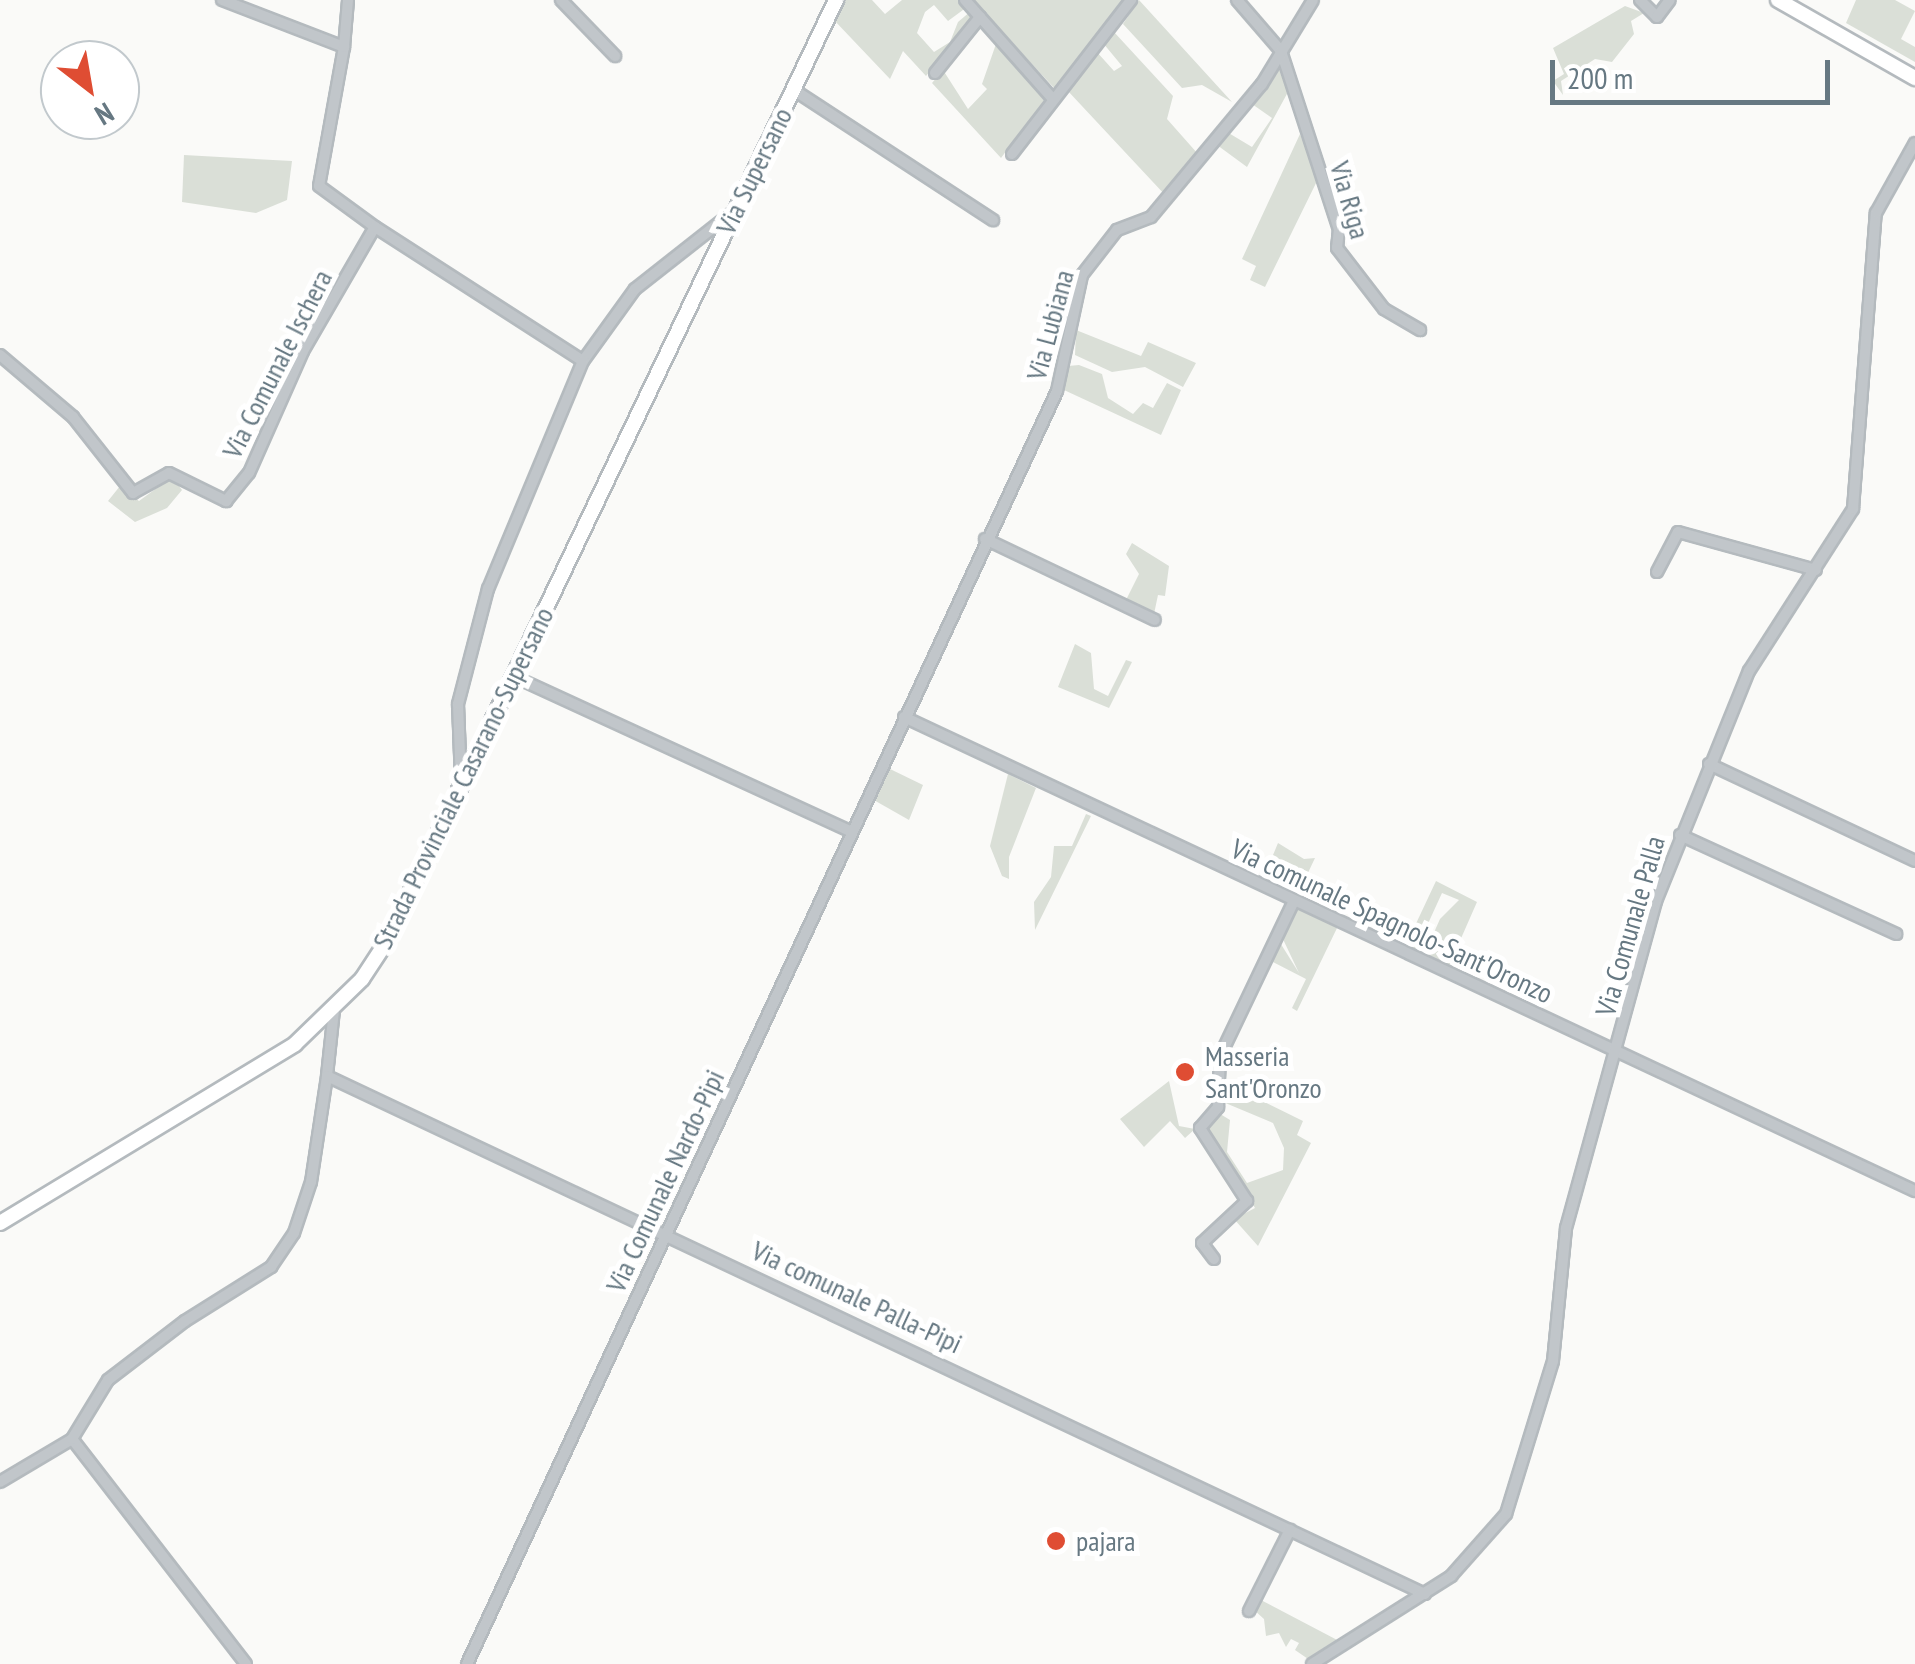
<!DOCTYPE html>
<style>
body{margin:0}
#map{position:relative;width:1915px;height:1664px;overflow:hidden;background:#fafaf8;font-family:"PT Sans Narrow",sans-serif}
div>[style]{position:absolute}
.green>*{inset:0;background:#dadfd7}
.roads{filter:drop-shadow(2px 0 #b4babe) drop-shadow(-2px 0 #b4babe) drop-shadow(0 2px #b4babe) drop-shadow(0 -2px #b4babe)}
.street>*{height:10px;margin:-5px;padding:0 5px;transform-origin:5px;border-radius:5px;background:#c1c6ca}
.secondary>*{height:14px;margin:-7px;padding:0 7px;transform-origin:7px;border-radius:7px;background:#fff}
.dots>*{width:28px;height:28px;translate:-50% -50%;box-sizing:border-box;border:5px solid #fff;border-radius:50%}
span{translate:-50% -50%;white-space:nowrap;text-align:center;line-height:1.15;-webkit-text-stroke:10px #fff;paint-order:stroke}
.street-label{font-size:28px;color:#667882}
.poi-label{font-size:28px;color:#667882}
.left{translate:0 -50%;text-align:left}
.north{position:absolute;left:40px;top:40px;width:100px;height:100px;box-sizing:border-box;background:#fff;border:2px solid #c2c9cd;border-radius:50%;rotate:149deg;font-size:28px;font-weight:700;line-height:40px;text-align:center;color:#667882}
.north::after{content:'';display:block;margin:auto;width:35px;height:45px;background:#df4d33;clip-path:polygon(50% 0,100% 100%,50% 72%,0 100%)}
.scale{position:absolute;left:1550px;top:60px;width:280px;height:45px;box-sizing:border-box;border:5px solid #667882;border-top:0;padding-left:12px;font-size:30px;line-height:35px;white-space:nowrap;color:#667882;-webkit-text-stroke:8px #fff;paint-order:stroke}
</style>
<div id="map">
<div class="green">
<i style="clip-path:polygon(843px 0,872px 0,885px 14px,902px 0,961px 0,967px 7px,948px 21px,934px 5px,925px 12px,917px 33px,934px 52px,950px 42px,958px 22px,971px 11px,976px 17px,926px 76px,903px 51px,890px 79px,833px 19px)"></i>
<i style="clip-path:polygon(973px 0,1127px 0,1056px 90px)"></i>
<i style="clip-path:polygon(1139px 0,1232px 102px,1202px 85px,1182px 88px,1123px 24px)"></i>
<i style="clip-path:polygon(1856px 0,1895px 0,1915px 11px,1901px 39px,1915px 47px,1915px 62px,1846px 23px)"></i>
<i style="clip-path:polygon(1625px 6px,1644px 13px,1631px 21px,1634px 34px,1612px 62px,1595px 59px,1561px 81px,1563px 95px,1553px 81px,1564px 74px,1553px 48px)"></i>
<i style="clip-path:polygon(1114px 32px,1173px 96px,1167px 119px,1198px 154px,1166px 196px,1067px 90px,1096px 51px,1114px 71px,1122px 66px,1103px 43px)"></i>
<i style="clip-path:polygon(996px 44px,1046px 98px,1001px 158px,932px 83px,943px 70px,968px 109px,987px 89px,982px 84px)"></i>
<i style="clip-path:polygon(1280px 61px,1288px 92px,1247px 167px,1217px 145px,1227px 132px,1252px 147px,1272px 118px,1252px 104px)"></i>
<i style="clip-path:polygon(1300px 134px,1318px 179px,1265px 287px,1250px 280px,1256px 266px,1242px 259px)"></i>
<i style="clip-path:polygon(184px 155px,292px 161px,287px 200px,256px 213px,182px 202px)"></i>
<i style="clip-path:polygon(1076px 330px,1141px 356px,1148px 342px,1196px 363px,1183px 387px,1145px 367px,1112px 372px,1075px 355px)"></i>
<i style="clip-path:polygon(1079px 365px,1102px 374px,1108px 398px,1133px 414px,1143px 403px,1153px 408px,1167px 383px,1181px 390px,1161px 435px,1064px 390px,1068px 366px)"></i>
<i style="clip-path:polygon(172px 477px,182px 490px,167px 508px,135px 522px,108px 501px,120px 486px,139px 501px)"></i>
<i style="clip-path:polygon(1132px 543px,1169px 566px,1165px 596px,1158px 595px,1154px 614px,1126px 600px,1139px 574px,1126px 554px)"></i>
<i style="clip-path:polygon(1075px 644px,1091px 653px,1094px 689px,1108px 696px,1126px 660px,1132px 662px,1109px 708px,1058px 687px)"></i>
<i style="clip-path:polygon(888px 768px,923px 785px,909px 820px,872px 799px)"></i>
<i style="clip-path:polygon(1008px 774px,1036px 788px,1009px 857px,1009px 879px,1002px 876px,990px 846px)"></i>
<i style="clip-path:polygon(1086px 814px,1091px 816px,1035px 930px,1034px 902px,1051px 877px,1054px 846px,1072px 846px)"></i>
<i style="clip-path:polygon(1278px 843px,1304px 859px,1315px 858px,1297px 896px,1262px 880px,1267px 868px,1280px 863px,1273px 855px)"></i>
<i style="clip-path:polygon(1436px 881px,1477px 902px,1448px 968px,1423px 957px,1440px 919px,1459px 900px,1442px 893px,1415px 952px,1405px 947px)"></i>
<i style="clip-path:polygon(1295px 906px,1338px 926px,1297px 1011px,1292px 1008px,1306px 979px,1269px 960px,1279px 941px,1299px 973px,1281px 935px)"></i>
<i style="clip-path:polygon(1218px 1079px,1303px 1121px,1297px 1135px,1311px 1143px,1258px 1246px,1234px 1219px,1255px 1208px,1204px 1125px,1217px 1112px,1230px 1120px,1227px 1152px,1247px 1183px,1283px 1170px,1284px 1148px,1273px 1123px,1223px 1102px)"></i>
<i style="clip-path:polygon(1169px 1081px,1179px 1126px,1195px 1129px,1185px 1138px,1170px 1121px,1144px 1147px,1120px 1119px)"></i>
<i style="clip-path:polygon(1259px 1599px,1341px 1642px,1311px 1661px,1295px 1650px,1299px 1643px,1291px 1639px,1286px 1647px,1279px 1633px,1266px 1636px,1264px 1619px,1254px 1610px)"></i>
</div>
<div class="roads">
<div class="street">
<i style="left:222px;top:0;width:131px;rotate:21.1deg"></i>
<i style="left:344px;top:47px;width:141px;rotate:100.2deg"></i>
<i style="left:319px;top:186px;width:69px;rotate:36.2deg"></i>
<i style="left:561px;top:0;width:78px;rotate:46deg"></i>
<i style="left:965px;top:0;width:132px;rotate:48.4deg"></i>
<i style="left:1237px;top:0;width:67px;rotate:49.2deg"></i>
<i style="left:1281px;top:51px;width:187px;rotate:72deg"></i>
<i style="left:1339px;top:229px;width:19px;rotate:96deg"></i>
<i style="left:1337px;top:248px;width:77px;rotate:52.4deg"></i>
<i style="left:1384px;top:309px;width:42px;rotate:30.3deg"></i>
<i style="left:1640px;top:0;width:24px;rotate:45deg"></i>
<i style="left:1657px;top:17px;width:21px;rotate:-53deg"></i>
<i style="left:344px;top:47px;width:47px;rotate:-85.1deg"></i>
<i style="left:935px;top:73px;width:72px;rotate:-51.2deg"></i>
<i style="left:794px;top:90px;width:238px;rotate:33.2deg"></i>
<i style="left:1012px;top:154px;width:195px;rotate:-52.3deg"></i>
<i style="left:0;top:355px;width:96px;rotate:40.3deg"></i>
<i style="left:73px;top:417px;width:97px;rotate:51.7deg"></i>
<i style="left:133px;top:493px;width:41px;rotate:-29.1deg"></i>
<i style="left:169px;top:473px;width:64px;rotate:26.2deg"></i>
<i style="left:226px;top:501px;width:36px;rotate:-51deg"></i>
<i style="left:249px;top:473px;width:133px;rotate:-66.1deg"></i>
<i style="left:303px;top:351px;width:143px;rotate:-59.9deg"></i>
<i style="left:375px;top:227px;width:247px;rotate:32.8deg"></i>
<i style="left:583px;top:361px;width:89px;rotate:-54.2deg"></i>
<i style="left:635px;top:289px;width:126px;rotate:-38.2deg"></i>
<i style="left:985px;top:539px;width:188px;rotate:25.5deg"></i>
<i style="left:1657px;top:572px;width:45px;rotate:-62.3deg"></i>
<i style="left:1678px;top:532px;width:143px;rotate:15.4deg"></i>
<i style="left:515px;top:677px;width:371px;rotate:24.7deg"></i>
<i style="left:904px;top:717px;width:1117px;rotate:25.12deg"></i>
<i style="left:1709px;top:764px;width:228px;rotate:25.2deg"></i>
<i style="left:461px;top:782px;width:78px;rotate:-92.2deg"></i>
<i style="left:458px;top:704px;width:119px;rotate:-75.4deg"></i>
<i style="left:488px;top:589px;width:247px;rotate:-67.4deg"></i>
<i style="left:1680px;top:835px;width:238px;rotate:24.6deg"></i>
<i style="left:334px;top:1010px;width:66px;rotate:96.1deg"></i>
<i style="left:327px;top:1076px;width:1214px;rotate:25.26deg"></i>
<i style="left:1214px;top:1259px;width:20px;rotate:-127deg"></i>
<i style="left:1202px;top:1243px;width:62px;rotate:-43deg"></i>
<i style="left:1247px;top:1201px;width:87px;rotate:-122.8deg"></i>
<i style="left:1200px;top:1128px;width:28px;rotate:-49deg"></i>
<i style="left:1218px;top:1107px;width:51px;rotate:-87.8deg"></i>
<i style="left:1220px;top:1056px;width:172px;rotate:-64.5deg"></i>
<i style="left:0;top:1482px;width:84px;rotate:-30.8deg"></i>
<i style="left:1249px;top:1611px;width:91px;rotate:-63.2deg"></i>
<i style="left:246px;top:1664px;width:284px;rotate:-127.7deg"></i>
<i style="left:72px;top:1439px;width:69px;rotate:-58.6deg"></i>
<i style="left:108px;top:1380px;width:97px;rotate:-37.5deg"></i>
<i style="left:185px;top:1321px;width:102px;rotate:-32.1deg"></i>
<i style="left:271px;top:1267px;width:41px;rotate:-55.9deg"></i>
<i style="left:294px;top:1233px;width:54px;rotate:-71.6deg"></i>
<i style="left:311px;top:1182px;width:107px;rotate:-81.4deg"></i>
<i style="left:467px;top:1664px;width:1403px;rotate:-65.13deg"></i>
<i style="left:1057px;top:391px;width:119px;rotate:-77.8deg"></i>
<i style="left:1082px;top:275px;width:57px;rotate:-52.1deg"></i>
<i style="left:1117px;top:230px;width:36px;rotate:-21deg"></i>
<i style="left:1151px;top:217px;width:173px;rotate:-50.2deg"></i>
<i style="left:1262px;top:84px;width:98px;rotate:-58.7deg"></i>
<i style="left:1312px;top:1664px;width:165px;rotate:-32.3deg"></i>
<i style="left:1451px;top:1576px;width:83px;rotate:-48.4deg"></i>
<i style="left:1506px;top:1514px;width:160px;rotate:-72.9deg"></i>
<i style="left:1553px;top:1361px;width:134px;rotate:-84.4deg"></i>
<i style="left:1566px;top:1228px;width:339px;rotate:-74.6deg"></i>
<i style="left:1656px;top:901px;width:248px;rotate:-68deg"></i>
<i style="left:1749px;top:671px;width:193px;rotate:-57.3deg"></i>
<i style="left:1853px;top:509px;width:297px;rotate:-85.6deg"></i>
<i style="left:1876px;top:213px;width:80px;rotate:-60.9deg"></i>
</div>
<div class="secondary">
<i style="left:1778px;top:0;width:158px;rotate:29.7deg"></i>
<i style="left:0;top:1223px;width:345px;rotate:-31.2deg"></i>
<i style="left:295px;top:1044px;width:93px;rotate:-44.1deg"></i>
<i style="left:362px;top:979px;width:45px;rotate:-56.7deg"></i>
<i style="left:387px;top:941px;width:1043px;rotate:-64.49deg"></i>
</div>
</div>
<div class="dots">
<i style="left:1185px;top:1072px;background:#df4d33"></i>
<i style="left:1056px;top:1541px;background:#df4d33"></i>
</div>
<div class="street-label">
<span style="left:754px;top:171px;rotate:-64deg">Via Supersano</span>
<span style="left:1350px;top:200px;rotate:74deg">Via Riga</span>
<span style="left:1050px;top:325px;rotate:-75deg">Via Lubiana</span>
<span style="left:277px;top:364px;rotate:-63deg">Via Comunale Ischera</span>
<span style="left:463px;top:778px;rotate:-64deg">Strada Provinciale Casarano-Supersano</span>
<span style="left:1392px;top:921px;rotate:25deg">Via comunale Spagnolo-Sant'Oronzo</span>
<span style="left:1630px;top:926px;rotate:-74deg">Via Comunale Palla</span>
<span style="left:665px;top:1181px;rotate:-65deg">Via Comunale Nardo-Pipi</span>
<span style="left:857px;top:1297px;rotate:25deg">Via comunale Palla-Pipi</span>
</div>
<div class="poi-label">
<span class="left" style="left:1205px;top:1072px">Masseria<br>Sant'Oronzo</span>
<span class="left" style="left:1076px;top:1541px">pajara</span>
</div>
<div class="north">N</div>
<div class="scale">200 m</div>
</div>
